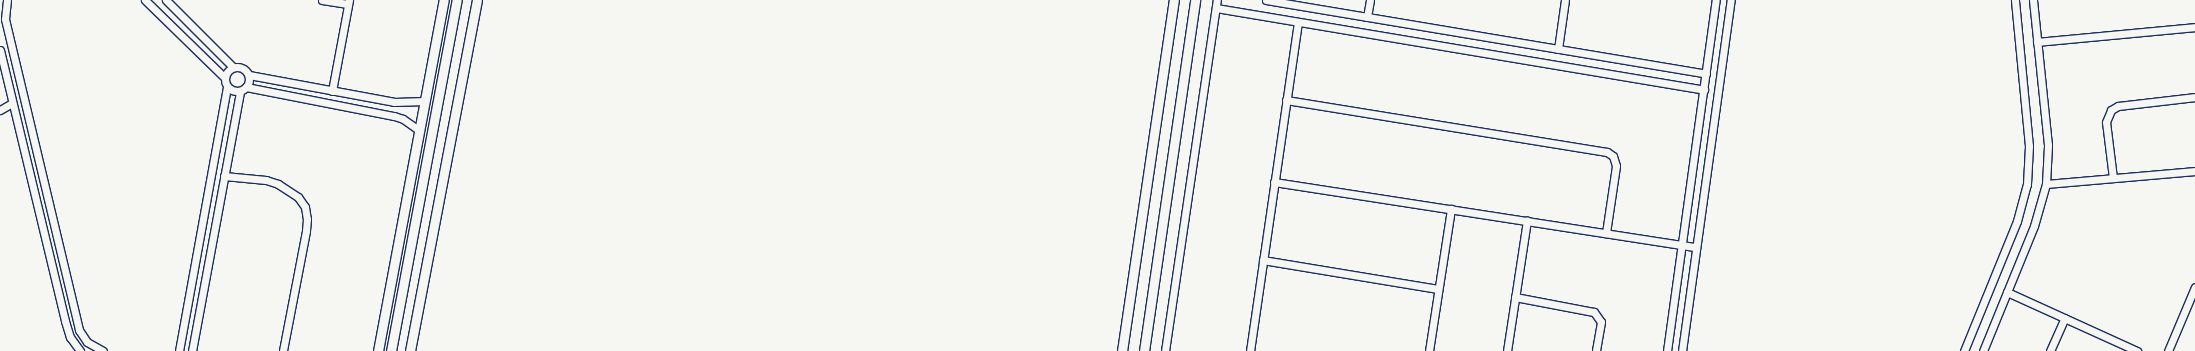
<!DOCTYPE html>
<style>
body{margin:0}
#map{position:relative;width:2195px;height:351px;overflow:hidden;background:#f6f6f2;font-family:"Indie Flower",sans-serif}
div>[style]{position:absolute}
.roads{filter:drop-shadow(1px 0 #1b2f5e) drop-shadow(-1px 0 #1b2f5e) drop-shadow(0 1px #1b2f5e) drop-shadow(0 -1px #1b2f5e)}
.street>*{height:7px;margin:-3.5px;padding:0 3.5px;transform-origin:3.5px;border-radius:3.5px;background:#f6f6f2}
.street>.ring{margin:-3.5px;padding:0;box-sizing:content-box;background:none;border:7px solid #f6f6f2;border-radius:50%}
.secondary>*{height:9px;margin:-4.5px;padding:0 4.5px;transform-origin:4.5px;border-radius:4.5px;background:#f6f6f2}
span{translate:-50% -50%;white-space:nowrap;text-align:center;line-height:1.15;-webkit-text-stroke:3px #f6f6f2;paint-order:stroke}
</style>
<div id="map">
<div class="roads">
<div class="street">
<i style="left:7px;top:0;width:19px;rotate:96deg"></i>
<i style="left:5px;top:19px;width:320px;rotate:76.6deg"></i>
<i style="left:79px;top:330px;width:14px;rotate:56deg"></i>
<i style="left:87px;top:342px;width:18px;rotate:29deg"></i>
<i style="left:145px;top:0;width:110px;rotate:44.3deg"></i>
<i style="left:166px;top:0;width:95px;rotate:45deg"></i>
<i style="left:322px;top:0;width:26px;rotate:9deg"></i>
<i style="left:1266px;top:0;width:446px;rotate:9.5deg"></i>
<i style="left:1216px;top:8px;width:495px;rotate:9.5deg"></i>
<i style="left:1367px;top:17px;width:17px;rotate:-80deg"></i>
<i style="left:2037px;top:42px;width:159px;rotate:-5.4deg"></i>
<i style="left:1558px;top:49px;width:49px;rotate:-81.9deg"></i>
<i style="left:0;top:50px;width:279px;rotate:76.5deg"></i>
<i style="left:65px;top:321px;width:17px;rotate:73deg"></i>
<i style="left:70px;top:337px;width:17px;rotate:54deg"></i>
<i class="ring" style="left:225px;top:67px;width:17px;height:17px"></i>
<i style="left:249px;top:75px;width:147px;rotate:10.5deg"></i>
<i style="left:394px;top:102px;width:31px;rotate:-2deg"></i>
<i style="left:246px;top:87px;width:151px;rotate:11.1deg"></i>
<i style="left:394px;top:116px;width:9px;rotate:18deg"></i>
<i style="left:403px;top:119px;width:19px;rotate:35deg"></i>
<i style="left:332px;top:91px;width:93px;rotate:-79.4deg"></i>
<i style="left:1286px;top:100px;width:325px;rotate:9.2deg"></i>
<i style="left:1607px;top:152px;width:7px;rotate:34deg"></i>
<i style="left:1613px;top:156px;width:10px;rotate:73deg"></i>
<i style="left:1616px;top:166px;width:68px;rotate:98.5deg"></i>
<i style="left:0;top:110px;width:14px;rotate:-30deg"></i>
<i style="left:224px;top:176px;width:42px;rotate:5.4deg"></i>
<i style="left:266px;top:180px;width:13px;rotate:18deg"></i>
<i style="left:278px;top:184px;width:24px;rotate:33deg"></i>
<i style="left:298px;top:197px;width:12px;rotate:55deg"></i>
<i style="left:305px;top:207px;width:12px;rotate:81deg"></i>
<i style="left:307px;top:219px;width:12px;rotate:95deg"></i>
<i style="left:306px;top:231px;width:122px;rotate:100.9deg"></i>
<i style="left:2113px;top:178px;width:56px;rotate:-97.1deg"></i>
<i style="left:2106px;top:122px;width:13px;rotate:-67deg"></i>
<i style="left:2111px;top:110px;width:8px;rotate:-30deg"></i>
<i style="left:2118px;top:106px;width:78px;rotate:-6.7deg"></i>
<i style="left:1274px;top:182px;width:427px;rotate:8.8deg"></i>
<i style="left:2046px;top:184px;width:150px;rotate:-5deg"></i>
<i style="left:1263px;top:260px;width:177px;rotate:9.4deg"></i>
<i style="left:2007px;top:292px;width:143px;rotate:24.4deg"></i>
<i style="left:1515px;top:297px;width:80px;rotate:10.8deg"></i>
<i style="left:1594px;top:312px;width:12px;rotate:55deg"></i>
<i style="left:1601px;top:322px;width:29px;rotate:100deg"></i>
<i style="left:179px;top:351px;width:268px;rotate:-79.7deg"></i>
<i style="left:192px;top:351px;width:264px;rotate:-79.5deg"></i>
<i style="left:1165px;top:351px;width:355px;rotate:-81.6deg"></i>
<i style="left:1250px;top:351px;width:332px;rotate:-81.7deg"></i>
<i style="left:1429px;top:351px;width:144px;rotate:-81.2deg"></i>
<i style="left:1507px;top:351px;width:132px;rotate:-81.3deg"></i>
<i style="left:1667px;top:351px;width:354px;rotate:-82.1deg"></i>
<i style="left:1682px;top:351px;width:354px;rotate:-82.1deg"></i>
<i style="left:1964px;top:351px;width:140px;rotate:-67.8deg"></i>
<i style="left:2017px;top:221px;width:38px;rotate:-75deg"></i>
<i style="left:2027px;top:184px;width:38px;rotate:-87deg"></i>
<i style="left:2029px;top:146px;width:147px;rotate:-95.5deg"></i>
<i style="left:1983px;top:351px;width:135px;rotate:-67.8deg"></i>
<i style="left:2034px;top:226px;width:44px;rotate:-74.1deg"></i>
<i style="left:2046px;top:184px;width:39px;rotate:-87deg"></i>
<i style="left:2048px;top:145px;width:146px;rotate:-95.9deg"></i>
<i style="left:2050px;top:351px;width:36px;rotate:-66deg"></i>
<i style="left:2168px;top:351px;width:69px;rotate:-67.1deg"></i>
</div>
<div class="secondary">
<i style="left:378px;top:351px;width:357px;rotate:-79.4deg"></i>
<i style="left:391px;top:351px;width:357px;rotate:-79.4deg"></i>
<i style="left:410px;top:351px;width:357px;rotate:-79.2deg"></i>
<i style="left:1122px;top:351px;width:355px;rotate:-81.6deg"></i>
<i style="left:1144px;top:351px;width:355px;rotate:-81.7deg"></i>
</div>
</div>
</div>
